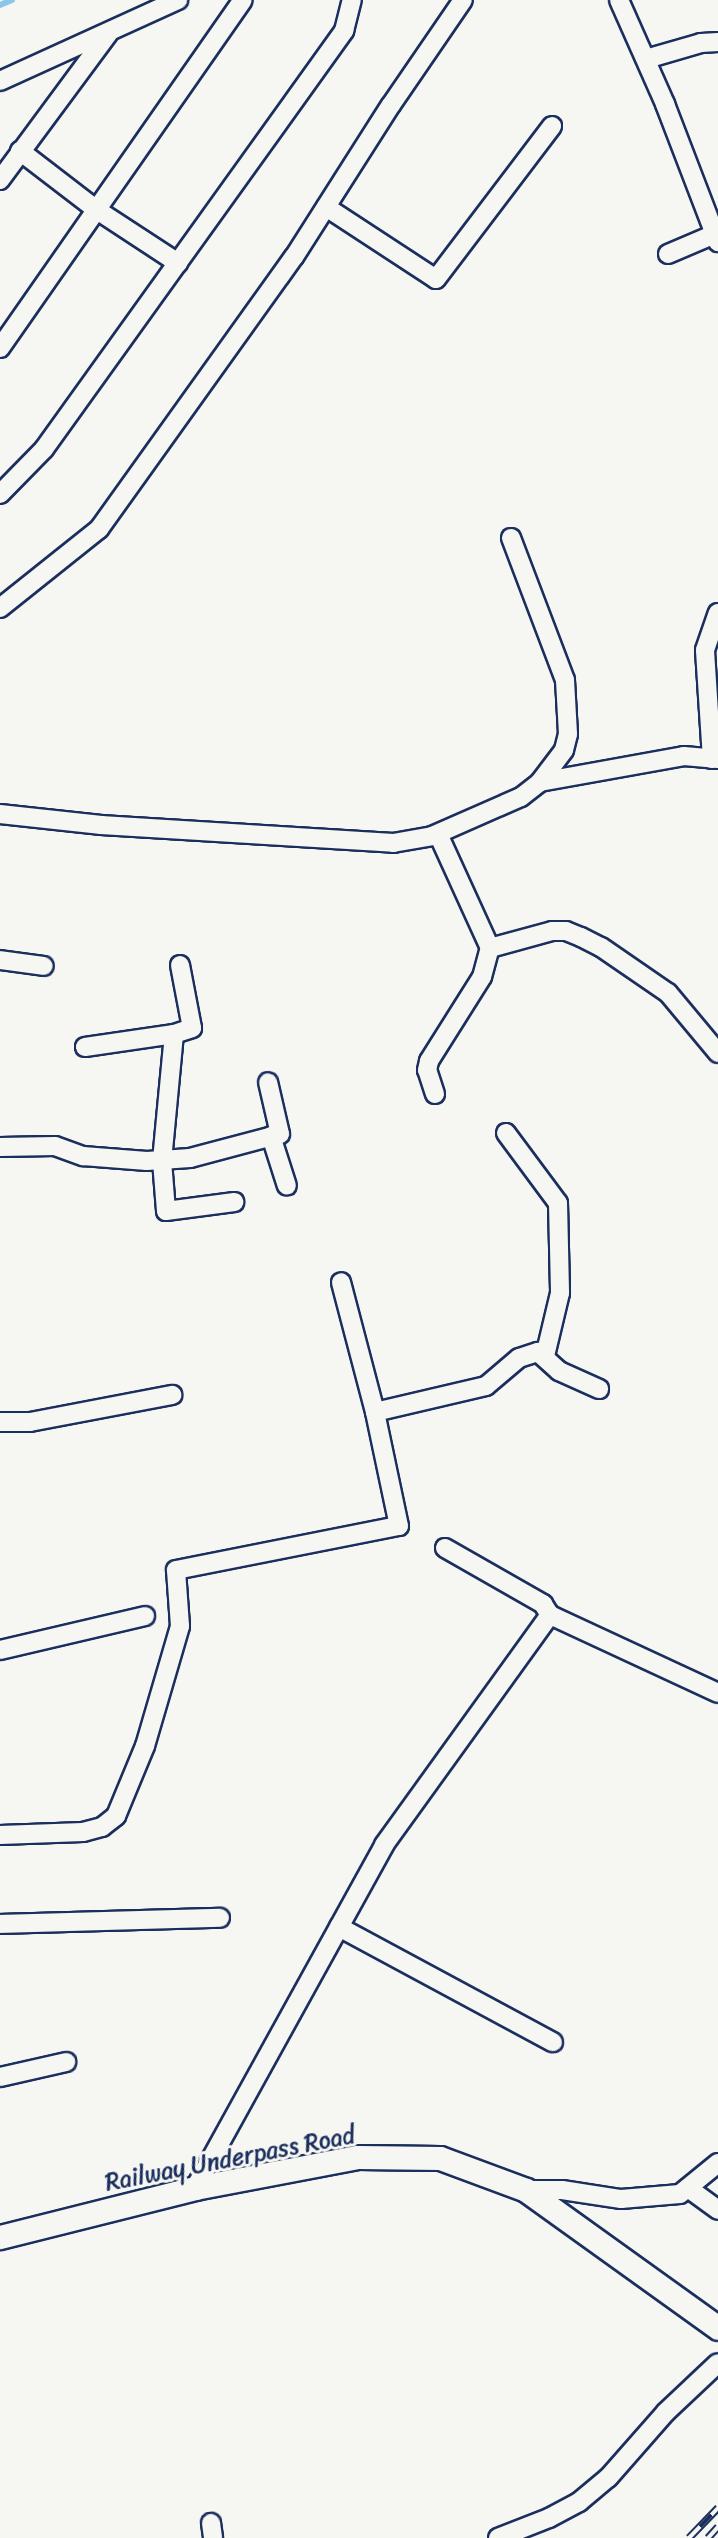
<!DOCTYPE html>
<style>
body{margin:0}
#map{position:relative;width:718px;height:2538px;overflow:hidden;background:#f6f6f2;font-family:Sriracha,sans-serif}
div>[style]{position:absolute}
.stream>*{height:6px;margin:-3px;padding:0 3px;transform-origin:3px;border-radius:3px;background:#8bc7eb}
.roads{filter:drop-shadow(2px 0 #1b2f5e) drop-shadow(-2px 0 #1b2f5e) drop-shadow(0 2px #1b2f5e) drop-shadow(0 -2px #1b2f5e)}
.minor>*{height:18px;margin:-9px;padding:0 9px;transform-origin:9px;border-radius:9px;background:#f6f6f2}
.tertiary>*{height:23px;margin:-11.5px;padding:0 11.5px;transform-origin:11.5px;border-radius:11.5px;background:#f6f6f2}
.rail>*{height:8px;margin-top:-4px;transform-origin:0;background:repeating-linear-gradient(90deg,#f6f6f2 0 16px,#1b2f5e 0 32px);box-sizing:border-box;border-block:2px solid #1b2f5e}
span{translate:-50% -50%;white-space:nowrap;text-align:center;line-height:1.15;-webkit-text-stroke:6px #f6f6f2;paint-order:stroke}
.street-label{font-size:24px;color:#1b2f5e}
</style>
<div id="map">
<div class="stream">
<i style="left:0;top:5px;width:13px;rotate:-23deg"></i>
</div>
<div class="roads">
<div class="minor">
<i style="left:619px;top:0;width:114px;rotate:66.1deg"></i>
<i style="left:665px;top:104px;width:148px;rotate:69deg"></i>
<i style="left:646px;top:59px;width:57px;rotate:-16.2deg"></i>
<i style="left:701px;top:43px;width:17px;rotate:-3deg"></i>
<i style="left:0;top:81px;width:196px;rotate:-24.5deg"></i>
<i style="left:20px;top:151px;width:97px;rotate:37.5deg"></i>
<i style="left:97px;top:210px;width:97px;rotate:33.2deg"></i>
<i style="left:0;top:180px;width:182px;rotate:-53.5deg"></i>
<i style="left:326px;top:207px;width:131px;rotate:33.2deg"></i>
<i style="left:436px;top:279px;width:192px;rotate:-52.8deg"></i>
<i style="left:668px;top:254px;width:51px;rotate:-23.1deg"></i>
<i style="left:0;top:348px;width:424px;rotate:-55.1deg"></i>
<i style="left:0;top:494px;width:63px;rotate:-45.6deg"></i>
<i style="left:44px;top:449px;width:515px;rotate:-54.33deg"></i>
<i style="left:344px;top:31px;width:32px;rotate:-76deg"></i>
<i style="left:0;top:608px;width:127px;rotate:-38.6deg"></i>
<i style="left:99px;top:529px;width:335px;rotate:-54.4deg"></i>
<i style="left:294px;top:257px;width:180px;rotate:-57.5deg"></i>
<i style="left:391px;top:105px;width:127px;rotate:-55.6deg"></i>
<i style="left:712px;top:759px;width:109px;rotate:-93.7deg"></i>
<i style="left:705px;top:650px;width:39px;rotate:-71deg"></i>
<i style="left:540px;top:782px;width:146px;rotate:-10.2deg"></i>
<i style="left:684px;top:756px;width:34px;rotate:5deg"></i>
<i style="left:0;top:814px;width:102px;rotate:6.2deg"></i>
<i style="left:101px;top:825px;width:293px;rotate:3.5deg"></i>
<i style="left:393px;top:843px;width:40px;rotate:-10deg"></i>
<i style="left:432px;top:836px;width:97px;rotate:-23.7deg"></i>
<i style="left:521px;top:797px;width:24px;rotate:-38deg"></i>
<i style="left:540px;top:782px;width:40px;rotate:-53deg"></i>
<i style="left:564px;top:750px;width:16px;rotate:-76deg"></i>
<i style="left:568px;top:734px;width:54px;rotate:-93.2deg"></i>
<i style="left:565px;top:680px;width:152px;rotate:-110.8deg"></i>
<i style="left:490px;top:948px;width:64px;rotate:-15.3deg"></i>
<i style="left:552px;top:931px;width:14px"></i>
<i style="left:566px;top:931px;width:16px;rotate:22deg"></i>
<i style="left:581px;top:937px;width:22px;rotate:27deg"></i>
<i style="left:601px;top:947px;width:81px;rotate:34.5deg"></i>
<i style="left:668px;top:993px;width:78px;rotate:50.2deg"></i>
<i style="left:0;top:960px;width:44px;rotate:7.8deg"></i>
<i style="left:174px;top:1034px;width:128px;rotate:95.4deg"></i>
<i style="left:162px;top:1161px;width:50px;rotate:85.4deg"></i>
<i style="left:166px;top:1211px;width:69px;rotate:-7.5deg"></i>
<i style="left:85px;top:1047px;width:90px;rotate:-8.3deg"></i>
<i style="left:174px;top:1034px;width:19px;rotate:-18deg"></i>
<i style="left:192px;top:1028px;width:64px;rotate:-100.8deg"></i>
<i style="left:435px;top:1094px;width:25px;rotate:-108deg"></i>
<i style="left:427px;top:1070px;width:9px;rotate:-77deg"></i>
<i style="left:429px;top:1061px;width:99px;rotate:-57.8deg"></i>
<i style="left:482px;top:977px;width:30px;rotate:-75deg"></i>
<i style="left:490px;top:948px;width:125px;rotate:-114.5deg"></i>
<i style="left:506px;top:1133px;width:87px;rotate:53.4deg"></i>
<i style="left:558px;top:1203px;width:90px;rotate:88.7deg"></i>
<i style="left:560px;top:1293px;width:65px;rotate:103.4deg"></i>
<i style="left:271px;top:1136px;width:52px;rotate:72.3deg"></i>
<i style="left:0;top:1147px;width:55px;rotate:-1deg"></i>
<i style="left:55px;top:1146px;width:30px;rotate:20deg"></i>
<i style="left:83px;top:1156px;width:64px;rotate:4.5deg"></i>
<i style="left:147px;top:1161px;width:43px;rotate:-4deg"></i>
<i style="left:190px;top:1158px;width:93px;rotate:-14.9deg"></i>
<i style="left:280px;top:1134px;width:53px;rotate:-103deg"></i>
<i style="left:375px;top:1412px;width:114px;rotate:-13.2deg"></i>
<i style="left:486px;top:1386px;width:43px;rotate:-40.3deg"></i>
<i style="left:519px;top:1358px;width:20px;rotate:-18deg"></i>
<i style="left:538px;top:1352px;width:28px;rotate:42deg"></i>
<i style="left:559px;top:1371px;width:44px;rotate:24.2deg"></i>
<i style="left:0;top:1422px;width:30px"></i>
<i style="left:30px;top:1422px;width:145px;rotate:-10.8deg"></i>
<i style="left:445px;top:1548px;width:113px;rotate:29.7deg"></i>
<i style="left:543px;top:1604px;width:13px;rotate:58deg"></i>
<i style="left:550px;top:1615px;width:185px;rotate:24.9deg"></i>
<i style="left:0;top:1650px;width:149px;rotate:-13.2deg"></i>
<i style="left:0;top:1835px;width:83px;rotate:-2.1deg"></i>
<i style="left:83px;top:1832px;width:20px;rotate:-15deg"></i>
<i style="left:102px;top:1827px;width:18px;rotate:-38deg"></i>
<i style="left:116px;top:1816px;width:76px;rotate:-67.5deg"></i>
<i style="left:145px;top:1746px;width:125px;rotate:-73.7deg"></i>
<i style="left:180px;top:1626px;width:56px;rotate:-94.1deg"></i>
<i style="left:176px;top:1570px;width:227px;rotate:-11.2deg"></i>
<i style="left:399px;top:1526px;width:116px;rotate:-101.9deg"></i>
<i style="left:375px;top:1412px;width:134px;rotate:-104.7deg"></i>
<i style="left:0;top:1924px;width:220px;rotate:-1.6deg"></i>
<i style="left:339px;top:1927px;width:243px;rotate:28.3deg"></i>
<i style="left:0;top:2077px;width:68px;rotate:-12.8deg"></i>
<i style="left:195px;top:2188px;width:392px;rotate:-61.1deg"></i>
<i style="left:384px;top:1845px;width:284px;rotate:-54.2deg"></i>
<i style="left:688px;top:2188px;width:37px;rotate:36deg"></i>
<i style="left:530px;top:2193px;width:5px;rotate:-37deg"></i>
<i style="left:534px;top:2190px;width:28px"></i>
<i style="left:562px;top:2190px;width:60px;rotate:8.7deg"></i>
<i style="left:621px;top:2199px;width:59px;rotate:-4.8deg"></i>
<i style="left:680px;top:2194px;width:49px;rotate:-39.2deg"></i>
<i style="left:211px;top:2523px;width:15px;rotate:82deg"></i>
<i style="left:498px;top:2538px;width:55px;rotate:-21.4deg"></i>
<i style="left:549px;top:2518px;width:34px;rotate:-28deg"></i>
<i style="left:579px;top:2502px;width:38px;rotate:-40deg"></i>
<i style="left:608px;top:2478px;width:88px;rotate:-48.7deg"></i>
<i style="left:666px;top:2412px;width:71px;rotate:-43.3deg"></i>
</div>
<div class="tertiary">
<i style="left:0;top:2237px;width:201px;rotate:-14.1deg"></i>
<i style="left:195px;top:2188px;width:166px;rotate:-10.8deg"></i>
<i style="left:358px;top:2157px;width:82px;rotate:0.7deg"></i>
<i style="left:440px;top:2158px;width:92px;rotate:20.4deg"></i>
<i style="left:526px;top:2190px;width:236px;rotate:35.7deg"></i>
</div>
</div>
<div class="rail">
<i style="left:689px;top:2538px;width:42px;rotate:-46deg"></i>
<i style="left:708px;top:2538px;width:15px;rotate:-48deg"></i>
</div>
<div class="street-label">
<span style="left:230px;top:2159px;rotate:-11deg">Railway Underpass Road</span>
</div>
</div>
